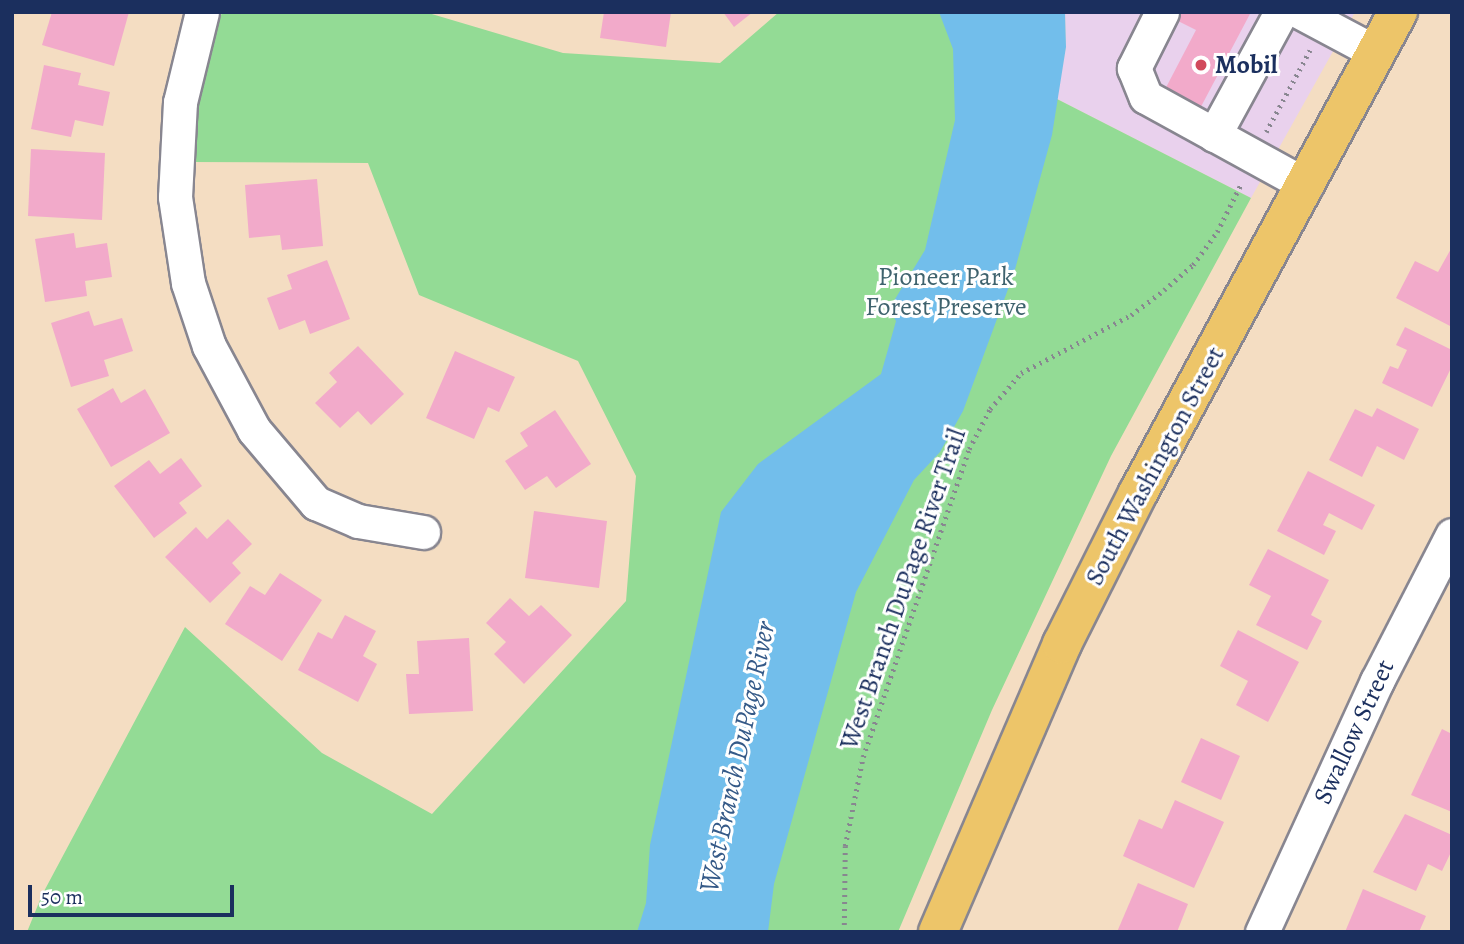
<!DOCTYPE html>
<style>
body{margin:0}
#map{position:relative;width:1464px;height:944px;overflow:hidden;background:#f4ddc2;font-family:Alegreya,serif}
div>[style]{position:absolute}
.built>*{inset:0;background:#e9d1ed}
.green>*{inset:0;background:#93db95}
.water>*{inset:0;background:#72beeb}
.building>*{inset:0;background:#f2aaca}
.path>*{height:4.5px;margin-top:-2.25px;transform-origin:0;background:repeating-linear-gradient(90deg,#888690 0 2px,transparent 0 7px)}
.roads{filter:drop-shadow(2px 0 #888690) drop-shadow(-2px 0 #888690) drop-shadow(0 2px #888690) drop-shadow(0 -2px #888690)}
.minor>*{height:33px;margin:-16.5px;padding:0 16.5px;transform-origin:16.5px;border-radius:16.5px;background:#fff}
.major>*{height:38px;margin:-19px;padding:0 19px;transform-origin:19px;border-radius:19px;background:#edc569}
.dots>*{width:19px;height:19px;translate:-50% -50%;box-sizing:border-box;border:4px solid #fff;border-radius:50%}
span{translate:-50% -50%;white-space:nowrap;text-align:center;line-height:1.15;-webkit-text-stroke:6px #fff;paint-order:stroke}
.poi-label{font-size:26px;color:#1b2f5e;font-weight:700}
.left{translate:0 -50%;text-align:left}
.park-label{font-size:26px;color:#3f636e}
.street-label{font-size:26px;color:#1b2f5e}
.water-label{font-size:28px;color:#355a88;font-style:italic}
.frame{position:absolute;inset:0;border:14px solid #1b2f5e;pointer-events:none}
.scale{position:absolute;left:28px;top:885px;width:206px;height:32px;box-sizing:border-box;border:4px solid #1b2f5e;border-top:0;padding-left:9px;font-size:21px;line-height:24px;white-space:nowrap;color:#1b2f5e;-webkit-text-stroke:5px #fff;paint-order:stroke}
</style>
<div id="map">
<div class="built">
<i style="clip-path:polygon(1065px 12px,1355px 12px,1251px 198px,1057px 99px,1066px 47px)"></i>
</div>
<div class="green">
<i style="clip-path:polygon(222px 12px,425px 12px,563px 53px,720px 63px,779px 12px,990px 12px,987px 42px,1057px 99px,1251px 198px,1111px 456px,992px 710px,898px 932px,27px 932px,42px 895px,185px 627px,322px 753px,432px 814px,626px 601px,636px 476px,578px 361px,419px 295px,368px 163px,191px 162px,200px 85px)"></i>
</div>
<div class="water">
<i style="clip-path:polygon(939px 12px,1065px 12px,1066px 47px,1052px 135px,1014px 273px,963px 411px,940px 452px,914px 480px,856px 592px,774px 884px,768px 932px,637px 932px,646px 903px,650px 845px,721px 512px,758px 464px,881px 374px,896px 321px,889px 309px,925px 250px,955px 120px,953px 49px)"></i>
</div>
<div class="building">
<i style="clip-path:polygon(52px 12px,129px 12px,114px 66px,42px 45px)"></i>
<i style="clip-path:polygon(604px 12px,671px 12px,666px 47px,600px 38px)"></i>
<i style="clip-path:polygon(723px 12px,753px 12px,734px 27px)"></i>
<i style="clip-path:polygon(1180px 12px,1251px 12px,1195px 118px,1160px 99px,1196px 30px,1176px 20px)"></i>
<i style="clip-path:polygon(44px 65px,81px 73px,78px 85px,110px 92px,103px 126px,75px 120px,71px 137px,31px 129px)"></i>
<i style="clip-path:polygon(31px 149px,105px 153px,102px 220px,28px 216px)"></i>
<i style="clip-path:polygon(317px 179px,323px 246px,282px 250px,280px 235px,249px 238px,245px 185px)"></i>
<i style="clip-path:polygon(74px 233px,76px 248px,107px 243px,112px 277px,85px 281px,87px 296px,45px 302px,35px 239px)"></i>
<i style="clip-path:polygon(1452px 247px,1452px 327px,1396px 298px,1415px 261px,1438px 272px)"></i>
<i style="clip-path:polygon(327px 260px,350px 319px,310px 334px,305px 320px,279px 330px,267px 298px,292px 289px,287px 275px)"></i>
<i style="clip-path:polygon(89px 311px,94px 326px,122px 318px,133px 351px,104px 360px,109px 376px,71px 387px,51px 323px)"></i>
<i style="clip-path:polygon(1405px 327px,1452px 350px,1452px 366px,1432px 407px,1382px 383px,1390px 366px,1398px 369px,1407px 350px,1396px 345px)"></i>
<i style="clip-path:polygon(358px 346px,404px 394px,371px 425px,358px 411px,340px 428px,315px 403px,337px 382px,329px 373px)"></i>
<i style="clip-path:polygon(455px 351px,515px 377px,499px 412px,488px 407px,474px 439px,426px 418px)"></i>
<i style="clip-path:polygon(113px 388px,121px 403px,145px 389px,170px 433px,111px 467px,77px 409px)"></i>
<i style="clip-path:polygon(1377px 408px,1419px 429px,1404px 460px,1377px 446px,1362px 477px,1329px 460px,1355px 409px,1372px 417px)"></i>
<i style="clip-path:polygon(555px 410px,591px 464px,556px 488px,547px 476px,525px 490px,505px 461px,528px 446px,520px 433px)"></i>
<i style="clip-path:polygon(181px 458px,202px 486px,179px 503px,187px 513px,154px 538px,114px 486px,149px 460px,160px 474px)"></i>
<i style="clip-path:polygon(1308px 471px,1375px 505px,1362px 530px,1329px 513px,1323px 525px,1336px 531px,1324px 555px,1277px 531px)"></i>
<i style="clip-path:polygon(534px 511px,607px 521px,599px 588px,525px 578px)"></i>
<i style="clip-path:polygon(228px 519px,252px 544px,232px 563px,241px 573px,210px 603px,165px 557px,196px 527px,207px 539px)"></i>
<i style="clip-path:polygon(1268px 549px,1329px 580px,1311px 615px,1322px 621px,1307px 650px,1256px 625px,1271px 596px,1249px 585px)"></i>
<i style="clip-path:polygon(280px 573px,322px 600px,282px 661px,225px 624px,250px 586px,265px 595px)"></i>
<i style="clip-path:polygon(510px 598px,529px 616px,541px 605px,572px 635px,524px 684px,494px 654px,506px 642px,486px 623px)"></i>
<i style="clip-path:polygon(345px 615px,376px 631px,363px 656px,377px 664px,358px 702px,298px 670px,318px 632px,332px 639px)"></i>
<i style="clip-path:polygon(1238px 630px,1299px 662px,1268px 722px,1236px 705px,1248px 681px,1220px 666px)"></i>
<i style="clip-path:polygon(469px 638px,473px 711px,409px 714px,406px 674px,419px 674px,417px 641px)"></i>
<i style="clip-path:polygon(1442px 729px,1452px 734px,1452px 812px,1411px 795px)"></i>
<i style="clip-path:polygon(1201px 738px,1240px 756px,1221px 800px,1181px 782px)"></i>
<i style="clip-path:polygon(1175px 800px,1224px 822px,1194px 888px,1123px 856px,1139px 819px,1162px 829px)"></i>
<i style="clip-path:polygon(1405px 814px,1452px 835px,1452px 850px,1442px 871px,1428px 864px,1416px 891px,1373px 872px)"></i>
<i style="clip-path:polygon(1138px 883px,1188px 904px,1177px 932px,1117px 932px)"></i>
<i style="clip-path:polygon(1363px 889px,1426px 916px,1419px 932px,1345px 932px)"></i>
</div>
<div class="path">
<i style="left:1266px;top:132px;width:93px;rotate:-61.8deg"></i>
<i style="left:844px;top:932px;width:86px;rotate:-89.3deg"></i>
<i style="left:845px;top:846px;width:91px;rotate:-78.6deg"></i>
<i style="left:863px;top:757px;width:326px;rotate:-71deg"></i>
<i style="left:969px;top:449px;width:45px;rotate:-62.3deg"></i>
<i style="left:990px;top:409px;width:48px;rotate:-49.3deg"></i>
<i style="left:1021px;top:373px;width:124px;rotate:-27.8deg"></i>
<i style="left:1131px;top:315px;width:41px;rotate:-37.1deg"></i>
<i style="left:1164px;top:290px;width:38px;rotate:-41deg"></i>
<i style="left:1193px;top:265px;width:41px;rotate:-54deg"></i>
<i style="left:1217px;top:232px;width:54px;rotate:-63.4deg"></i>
</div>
<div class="roads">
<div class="minor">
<i style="left:202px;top:12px;width:93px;rotate:103.7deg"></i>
<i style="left:180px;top:102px;width:95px;rotate:93deg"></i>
<i style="left:175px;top:197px;width:87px;rotate:81.4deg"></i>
<i style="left:188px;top:283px;width:66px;rotate:71.6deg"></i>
<i style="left:209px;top:346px;width:95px;rotate:61.8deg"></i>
<i style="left:254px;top:430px;width:96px;rotate:49.7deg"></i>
<i style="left:316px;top:503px;width:46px;rotate:23.2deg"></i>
<i style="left:358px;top:521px;width:66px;rotate:9.6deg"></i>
<i style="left:1162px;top:12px;width:63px;rotate:116.6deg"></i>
<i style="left:1134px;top:68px;width:31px;rotate:68deg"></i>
<i style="left:1146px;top:97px;width:183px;rotate:28.8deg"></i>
<i style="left:1300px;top:12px;width:87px;rotate:28deg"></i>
<i style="left:1214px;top:135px;width:140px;rotate:-61.4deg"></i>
<i style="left:1262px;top:932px;width:276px;rotate:-65.4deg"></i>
<i style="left:1377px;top:681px;width:164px;rotate:-62.8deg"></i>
</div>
<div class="major">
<i style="left:938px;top:932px;width:314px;rotate:-66.7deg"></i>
<i style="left:1062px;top:644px;width:169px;rotate:-63.3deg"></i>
<i style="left:1138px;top:493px;width:547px;rotate:-61.61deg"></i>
</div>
</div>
<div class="dots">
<i style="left:1201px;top:65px;background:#d1495b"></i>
</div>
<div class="poi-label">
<span class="left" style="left:1215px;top:65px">Mobil</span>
</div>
<div class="park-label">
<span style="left:946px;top:292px">Pioneer Park<br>Forest Preserve</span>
</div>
<div class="street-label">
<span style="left:1155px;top:466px;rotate:-62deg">South Washington Street</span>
<span style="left:903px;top:589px;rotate:-71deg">West Branch DuPage River Trail</span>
<span style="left:1354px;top:732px;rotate:-65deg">Swallow Street</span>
</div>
<div class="water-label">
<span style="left:737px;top:757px;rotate:-78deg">West Branch DuPage River</span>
</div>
<div class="frame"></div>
<div class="scale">50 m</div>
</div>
